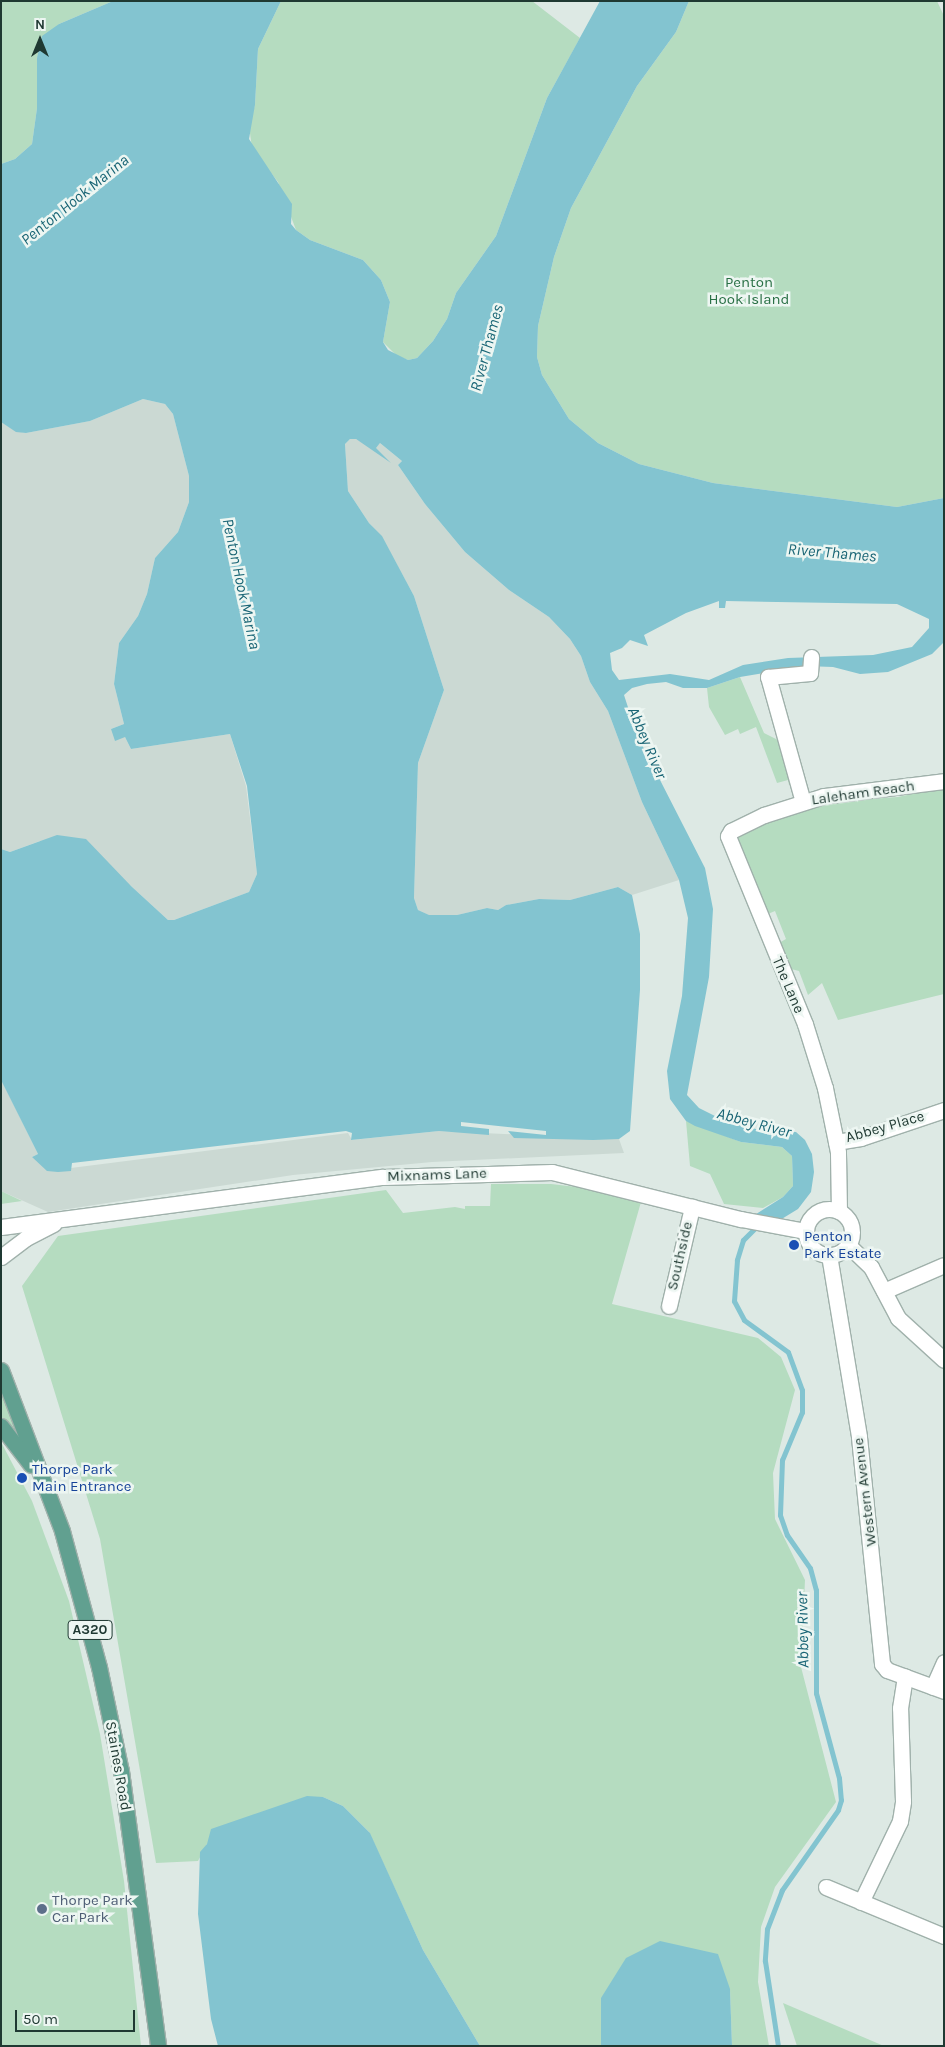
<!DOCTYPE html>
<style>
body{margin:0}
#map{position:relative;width:945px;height:2047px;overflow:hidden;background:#dde9e4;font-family:Karla,sans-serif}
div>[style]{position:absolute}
.built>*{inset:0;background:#cbd9d3}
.green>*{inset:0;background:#b5dcc0}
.water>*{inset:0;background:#83c4d0}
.stream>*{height:5px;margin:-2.5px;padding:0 2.5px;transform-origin:2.5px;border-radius:2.5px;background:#83c4d0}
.roads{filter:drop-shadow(1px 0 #a0b1ab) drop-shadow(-1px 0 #a0b1ab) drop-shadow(0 1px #a0b1ab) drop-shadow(0 -1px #a0b1ab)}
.minor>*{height:15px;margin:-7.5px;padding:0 7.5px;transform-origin:7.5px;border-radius:7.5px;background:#fff}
.minor>.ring{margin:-7.5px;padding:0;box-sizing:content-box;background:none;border:15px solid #fff;border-radius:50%}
.major>*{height:15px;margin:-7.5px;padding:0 7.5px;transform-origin:7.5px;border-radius:7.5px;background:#61a090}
.dots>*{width:14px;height:14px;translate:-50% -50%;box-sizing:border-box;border:2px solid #edf6f2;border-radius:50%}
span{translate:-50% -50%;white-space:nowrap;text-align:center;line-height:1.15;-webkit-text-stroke:5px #edf6f2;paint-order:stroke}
.shield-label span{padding:1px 4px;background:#edf6f2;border:1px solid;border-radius:4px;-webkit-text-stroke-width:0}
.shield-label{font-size:14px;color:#1f3932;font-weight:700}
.park-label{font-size:15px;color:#297045}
.street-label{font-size:15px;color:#1f3932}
.transit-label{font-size:15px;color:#164399}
.left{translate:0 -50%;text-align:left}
.service-label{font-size:15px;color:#4e5e75}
.water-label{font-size:16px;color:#196575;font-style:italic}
.frame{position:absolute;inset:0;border:2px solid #1f3932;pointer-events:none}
.north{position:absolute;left:15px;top:15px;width:50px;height:50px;-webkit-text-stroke:4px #edf6f2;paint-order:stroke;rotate:0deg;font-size:14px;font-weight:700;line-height:20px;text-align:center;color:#1f3932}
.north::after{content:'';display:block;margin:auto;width:18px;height:22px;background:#1f3932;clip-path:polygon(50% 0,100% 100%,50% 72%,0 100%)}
.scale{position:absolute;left:15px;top:2010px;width:120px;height:22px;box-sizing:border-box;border:2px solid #1f3932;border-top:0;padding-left:6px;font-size:15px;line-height:18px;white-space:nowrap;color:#1f3932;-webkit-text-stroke:4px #edf6f2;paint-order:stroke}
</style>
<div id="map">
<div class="built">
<i style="clip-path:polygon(143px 399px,165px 404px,173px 414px,189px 476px,189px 502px,178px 532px,155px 558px,147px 594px,138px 616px,119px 643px,114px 684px,124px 724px,111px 729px,125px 737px,131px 749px,230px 734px,246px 786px,257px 874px,249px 892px,174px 920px,168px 920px,131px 886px,40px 841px,10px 852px,1px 849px,1px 422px,16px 431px,26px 433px,90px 421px)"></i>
<i style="clip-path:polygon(350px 439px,356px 439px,374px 450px,380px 443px,402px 461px,398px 465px,425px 504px,465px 552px,509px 590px,549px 617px,570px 639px,581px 656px,590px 682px,608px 711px,642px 802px,679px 880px,632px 895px,618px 887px,570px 900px,539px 899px,506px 905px,498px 910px,487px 908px,457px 915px,428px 915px,418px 910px,414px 898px,418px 763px,444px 690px,414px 596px,382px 537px,369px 523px,348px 491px,345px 444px)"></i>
<i style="clip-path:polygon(1px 1079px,38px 1154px,32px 1157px,71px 1171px,71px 1168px,348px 1133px,352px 1140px,439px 1131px,619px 1139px,624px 1153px,432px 1162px,293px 1175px,48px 1212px,1px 1191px)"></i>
</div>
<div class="green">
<i style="clip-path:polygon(1px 1px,113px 1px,59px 24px,37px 58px,37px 108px,32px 144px,15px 159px,1px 164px)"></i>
<i style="clip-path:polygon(281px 1px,532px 1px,580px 38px,547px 98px,496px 236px,456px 293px,447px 319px,433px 341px,417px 358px,408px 360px,397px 356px,383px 342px,390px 302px,381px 280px,363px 260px,310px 240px,296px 230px,278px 182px,252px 148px,249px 126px,255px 105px,258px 49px)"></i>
<i style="clip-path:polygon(689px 1px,937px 1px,944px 16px,944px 498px,897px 507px,713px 483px,639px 464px,598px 443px,569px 419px,542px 375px,537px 357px,538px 326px,554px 257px,571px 208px,637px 86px,676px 32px)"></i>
<i style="clip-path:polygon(740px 677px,764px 733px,778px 740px,792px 783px,789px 785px,788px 780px,777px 783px,756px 727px,740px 734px,738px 729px,725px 735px,709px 707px,707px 688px)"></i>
<i style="clip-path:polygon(944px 787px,944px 994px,838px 1020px,822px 983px,808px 995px,799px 971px,791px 969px,777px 944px,786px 939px,775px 911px,763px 916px,737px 853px,739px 836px,766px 821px,829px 802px,898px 797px)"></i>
<i style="clip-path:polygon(686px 1121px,741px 1142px,782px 1147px,792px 1156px,793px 1186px,783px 1197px,763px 1208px,724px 1204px,710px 1174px,690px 1166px)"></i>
<i style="clip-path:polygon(491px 1184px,551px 1184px,585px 1188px,641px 1202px,612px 1304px,758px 1338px,781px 1357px,795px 1390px,773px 1473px,775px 1519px,805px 1580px,801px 1667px,836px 1802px,775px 1887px,761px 1927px,758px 1982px,769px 2046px,732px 2046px,730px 1989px,601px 1998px,601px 2046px,480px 2046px,423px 1950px,369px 1832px,343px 1806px,323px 1797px,207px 1844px,198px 1861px,156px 1863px,100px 1539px,22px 1286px,58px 1236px,386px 1190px,403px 1213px,455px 1207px,465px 1209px,465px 1206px,490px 1206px)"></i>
<i style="clip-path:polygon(1px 1191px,22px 1201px,1px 1204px)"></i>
<i style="clip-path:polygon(1px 1389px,19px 1434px,1px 1417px)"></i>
<i style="clip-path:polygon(1px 1442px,32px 1501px,69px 1601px,100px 1734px,124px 1881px,141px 2046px,1px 2046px)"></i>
<i style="clip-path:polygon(783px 2003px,884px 2046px,797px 2046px)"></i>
</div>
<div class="water">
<i style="clip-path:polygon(evenodd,113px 1px,281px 1px,258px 49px,255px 105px,249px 139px,292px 204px,291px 224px,296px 230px,310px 240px,363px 260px,381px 280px,390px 302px,383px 342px,388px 350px,408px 360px,417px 358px,433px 341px,447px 319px,456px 293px,496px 236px,547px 98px,600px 1px,689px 1px,676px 32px,637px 86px,571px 208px,554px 257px,538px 326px,537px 357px,542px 375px,569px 419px,598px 443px,639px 464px,713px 483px,897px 507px,944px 498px,944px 642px,932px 654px,888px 672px,860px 674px,833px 667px,805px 666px,740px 677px,707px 688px,683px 688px,666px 682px,647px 684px,632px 688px,624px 695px,637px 735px,705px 868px,713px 909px,709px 977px,687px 1095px,699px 1108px,727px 1122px,760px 1130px,796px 1132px,805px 1140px,812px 1154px,814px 1172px,811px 1192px,798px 1209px,780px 1220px,753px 1216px,783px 1197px,793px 1186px,792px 1156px,782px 1147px,741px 1142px,695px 1126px,686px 1121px,670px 1099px,667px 1071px,682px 996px,688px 918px,679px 880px,642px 802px,608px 711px,590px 682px,581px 656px,570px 639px,549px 617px,509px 590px,465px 552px,425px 504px,398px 465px,402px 461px,380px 443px,376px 448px,391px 463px,356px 439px,350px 439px,345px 444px,348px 491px,369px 523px,382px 536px,414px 596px,444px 690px,418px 763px,414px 898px,418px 910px,429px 915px,457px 915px,487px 908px,498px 910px,506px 905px,539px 899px,570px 900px,618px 887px,632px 895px,640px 934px,640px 990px,630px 1131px,619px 1139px,593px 1140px,514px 1138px,508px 1131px,546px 1135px,546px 1131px,461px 1122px,461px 1126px,489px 1129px,489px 1135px,439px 1131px,351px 1140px,352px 1133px,346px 1131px,72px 1163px,71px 1171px,58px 1172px,47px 1171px,32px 1157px,38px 1154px,1px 1080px,1px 849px,10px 852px,57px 835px,86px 839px,131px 886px,168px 920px,174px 920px,249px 892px,257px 874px,247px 786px,230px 734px,131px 749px,125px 737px,115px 741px,111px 729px,124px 724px,114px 684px,119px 643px,138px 616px,147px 594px,155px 558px,178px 532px,189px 502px,189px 476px,173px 414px,165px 404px,143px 399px,90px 421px,26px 433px,16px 432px,1px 422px,1px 164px,15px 159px,32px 144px,37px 108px,37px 58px,42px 36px,59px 24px,113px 1px,719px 601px,719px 608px,725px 608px,726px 601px,897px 604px,929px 619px,929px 628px,912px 647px,873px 655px,788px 658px,743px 665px,709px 680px,670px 674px,619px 680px,612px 670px,610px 653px,622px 648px,630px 640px,648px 646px,644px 635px,686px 613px,719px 601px)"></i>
<i style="clip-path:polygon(307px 1796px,323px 1797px,343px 1806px,370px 1833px,423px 1950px,480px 2046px,218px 2046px,211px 2019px,198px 1914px,200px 1852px,207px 1844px,211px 1829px)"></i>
<i style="clip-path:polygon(660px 1941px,718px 1954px,730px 1989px,732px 2046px,601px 2046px,601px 1998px,626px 1958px)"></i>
</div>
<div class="stream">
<i style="left:757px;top:1226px;width:20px;rotate:135deg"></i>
<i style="left:743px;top:1240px;width:21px;rotate:107deg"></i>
<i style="left:737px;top:1260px;width:41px;rotate:94.2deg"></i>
<i style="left:734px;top:1301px;width:21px;rotate:62deg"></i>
<i style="left:744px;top:1320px;width:54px;rotate:36deg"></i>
<i style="left:788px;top:1352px;width:40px;rotate:69.8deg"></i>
<i style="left:802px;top:1390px;width:22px;rotate:90deg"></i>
<i style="left:802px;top:1412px;width:52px;rotate:112.6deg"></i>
<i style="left:782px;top:1460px;width:55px;rotate:92.1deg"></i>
<i style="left:780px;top:1515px;width:21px;rotate:71deg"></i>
<i style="left:787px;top:1535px;width:40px;rotate:55.1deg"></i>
<i style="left:810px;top:1568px;width:23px;rotate:75deg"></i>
<i style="left:816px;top:1590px;width:103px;rotate:90deg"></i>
<i style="left:816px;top:1693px;width:88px;rotate:74.9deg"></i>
<i style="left:839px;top:1778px;width:22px;rotate:85deg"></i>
<i style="left:841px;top:1800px;width:10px;rotate:107deg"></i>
<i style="left:838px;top:1810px;width:98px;rotate:125deg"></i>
<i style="left:782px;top:1890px;width:42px;rotate:111deg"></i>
<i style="left:767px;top:1929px;width:32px;rotate:94deg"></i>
<i style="left:765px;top:1961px;width:86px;rotate:81.3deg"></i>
</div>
<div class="roads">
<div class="minor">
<i style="left:803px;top:802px;width:130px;rotate:-105.6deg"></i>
<i style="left:768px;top:677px;width:42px;rotate:-5.4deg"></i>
<i style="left:810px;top:673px;width:16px;rotate:-86deg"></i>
<i style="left:836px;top:1142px;width:25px;rotate:-9deg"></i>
<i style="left:861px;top:1138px;width:88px;rotate:-18.6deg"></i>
<i class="ring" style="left:806px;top:1209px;width:31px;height:31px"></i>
<i style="left:839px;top:1211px;width:59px;rotate:-91deg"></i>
<i style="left:838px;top:1152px;width:65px;rotate:-101.5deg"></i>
<i style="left:825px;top:1088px;width:67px;rotate:-107.4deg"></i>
<i style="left:805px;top:1024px;width:203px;rotate:-112.3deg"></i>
<i style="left:728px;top:836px;width:6px;rotate:-59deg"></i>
<i style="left:731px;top:831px;width:37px;rotate:-26deg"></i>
<i style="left:764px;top:815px;width:63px;rotate:-17.6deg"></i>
<i style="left:824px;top:796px;width:121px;rotate:-7.1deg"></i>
<i style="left:1px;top:1227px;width:385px;rotate:-7.5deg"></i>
<i style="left:383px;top:1177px;width:169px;rotate:-1.7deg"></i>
<i style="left:552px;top:1172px;width:195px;rotate:14deg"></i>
<i style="left:741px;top:1219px;width:66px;rotate:10.5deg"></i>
<i style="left:848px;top:1245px;width:32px;rotate:44deg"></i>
<i style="left:871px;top:1267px;width:58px;rotate:62.1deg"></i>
<i style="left:898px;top:1318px;width:62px;rotate:42.4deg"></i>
<i style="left:829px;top:1255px;width:184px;rotate:80.6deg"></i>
<i style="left:859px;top:1437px;width:228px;rotate:84.2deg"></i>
<i style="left:882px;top:1664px;width:8px;rotate:50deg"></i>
<i style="left:887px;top:1670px;width:61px;rotate:20.2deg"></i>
<i style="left:1px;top:1257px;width:31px;rotate:-37deg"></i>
<i style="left:26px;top:1238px;width:31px;rotate:-27deg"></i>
<i style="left:884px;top:1291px;width:65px;rotate:-23.4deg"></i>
<i style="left:669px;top:1306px;width:102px;rotate:-76.9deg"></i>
<i style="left:933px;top:1687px;width:27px;rotate:-66deg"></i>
<i style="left:826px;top:1887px;width:128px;rotate:22.6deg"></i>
<i style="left:861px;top:1902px;width:90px;rotate:-64.3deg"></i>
<i style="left:900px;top:1821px;width:20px;rotate:-81deg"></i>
<i style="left:903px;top:1801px;width:93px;rotate:-91.8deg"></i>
<i style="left:900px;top:1708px;width:32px;rotate:-81deg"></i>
</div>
<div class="major">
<i style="left:1px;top:1370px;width:172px;rotate:69.2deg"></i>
<i style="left:62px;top:1531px;width:141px;rotate:74.8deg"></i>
<i style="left:99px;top:1667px;width:106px;rotate:78.1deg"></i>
<i style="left:121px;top:1771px;width:277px;rotate:82.3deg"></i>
<i style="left:1px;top:1426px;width:49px;rotate:52.4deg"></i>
</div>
</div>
<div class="dots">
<i style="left:794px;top:1245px;background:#1a4fb4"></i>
<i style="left:22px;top:1478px;background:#1a4fb4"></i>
<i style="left:42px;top:1909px;background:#5c6f8a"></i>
</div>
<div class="shield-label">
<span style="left:90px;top:1630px">A320</span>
</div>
<div class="park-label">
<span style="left:749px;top:291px">Penton<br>Hook Island</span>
</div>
<div class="street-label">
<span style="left:863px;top:793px;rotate:-8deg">Laleham Reach</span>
<span style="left:788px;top:985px;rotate:67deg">The Lane</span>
<span style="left:885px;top:1127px;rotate:-16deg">Abbey Place</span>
<span style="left:437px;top:1175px;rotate:-2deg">Mixnams Lane</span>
<span style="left:680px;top:1256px;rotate:-77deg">Southside</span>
<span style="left:865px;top:1492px;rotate:-97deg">Western Avenue</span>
<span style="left:118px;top:1766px;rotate:80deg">Staines Road</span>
</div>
<div class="transit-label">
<span class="left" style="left:804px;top:1245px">Penton<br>Park Estate</span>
<span class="left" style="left:32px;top:1478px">Thorpe Park<br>Main Entrance</span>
</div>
<div class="service-label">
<span class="left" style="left:52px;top:1909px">Thorpe Park<br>Car Park</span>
</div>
<div class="water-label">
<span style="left:75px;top:200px;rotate:-39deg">Penton Hook Marina</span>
<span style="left:487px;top:348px;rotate:-75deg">River Thames</span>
<span style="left:832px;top:553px;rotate:5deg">River Thames</span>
<span style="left:241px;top:584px;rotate:78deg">Penton Hook Marina</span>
<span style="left:647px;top:743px;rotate:67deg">Abbey River</span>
<span style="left:754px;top:1123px;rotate:15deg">Abbey River</span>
<span style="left:803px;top:1630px;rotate:-91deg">Abbey River</span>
</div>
<div class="frame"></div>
<div class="north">N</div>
<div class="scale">50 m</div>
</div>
